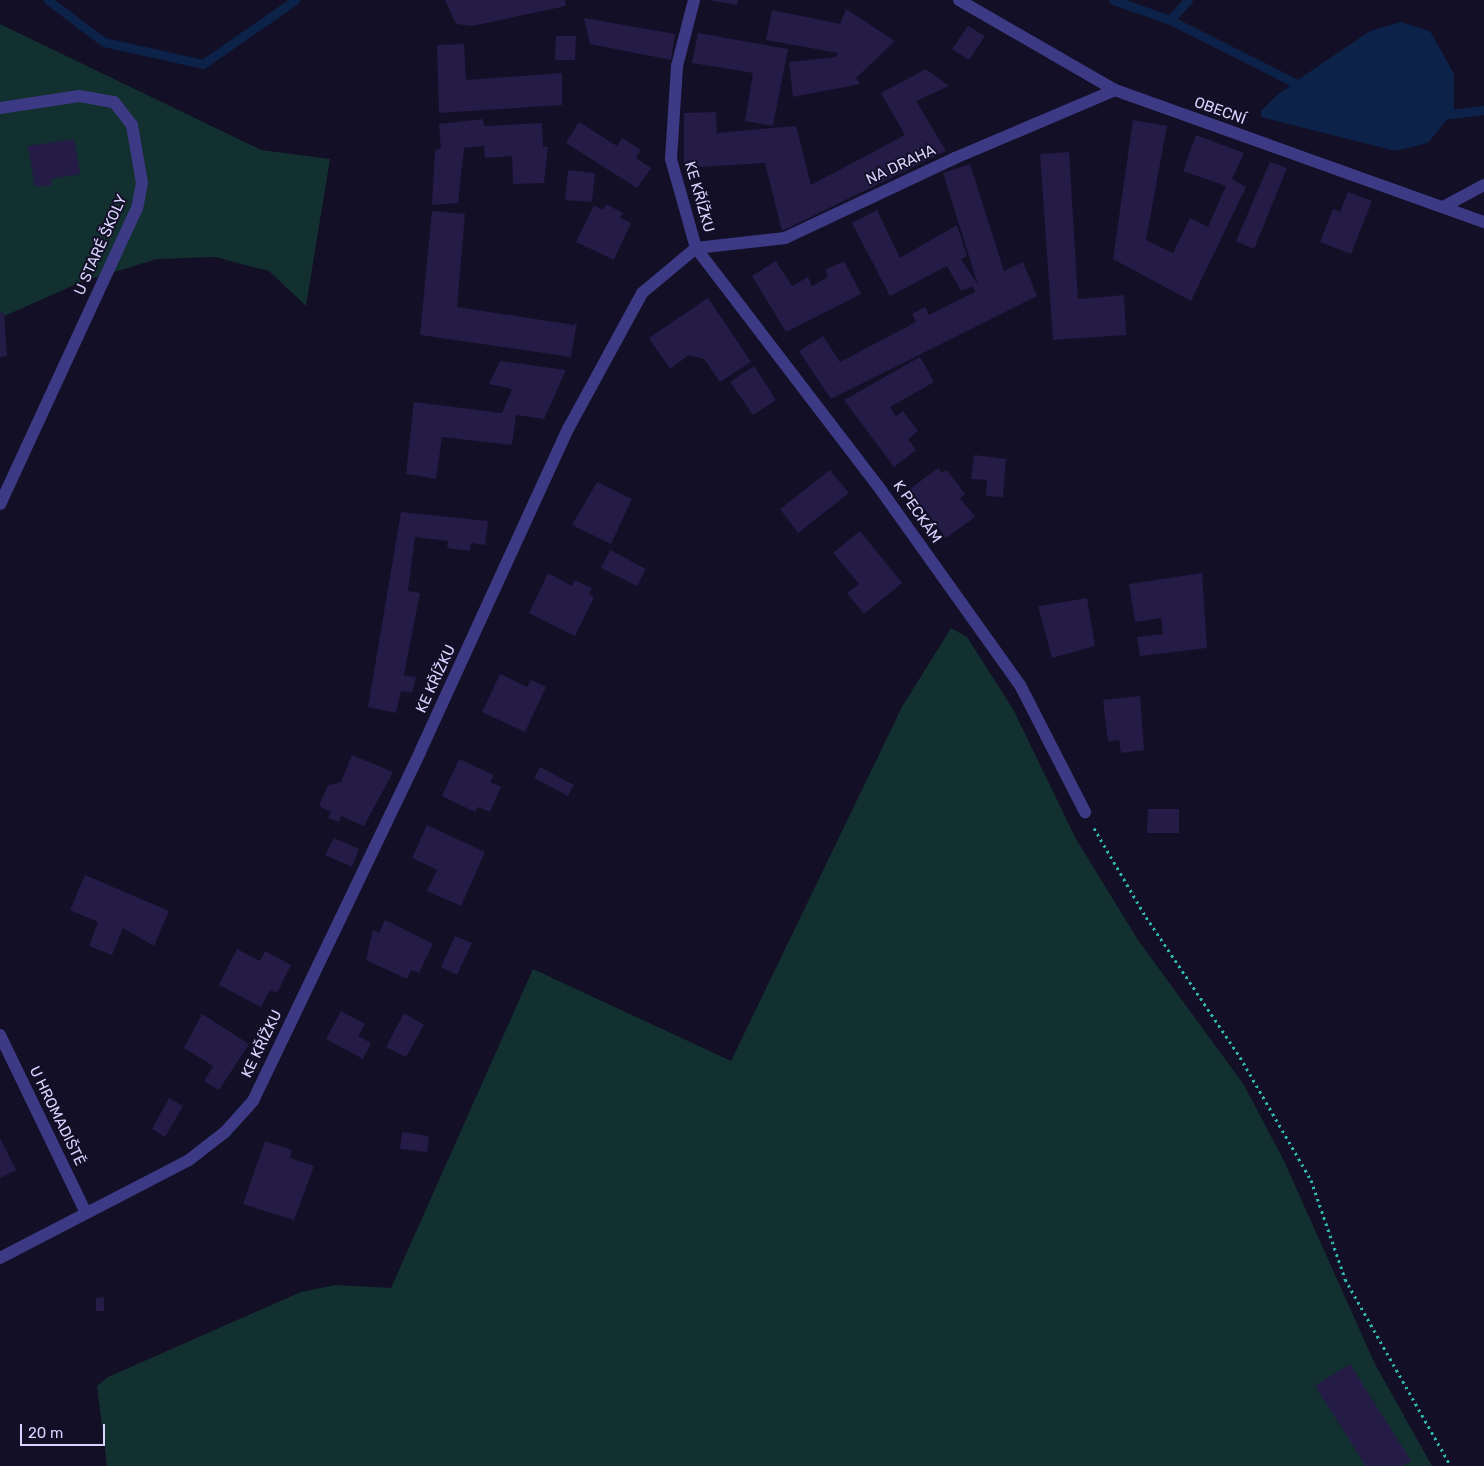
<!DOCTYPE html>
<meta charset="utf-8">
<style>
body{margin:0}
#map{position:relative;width:1484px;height:1466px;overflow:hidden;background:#130f26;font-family:Rubik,sans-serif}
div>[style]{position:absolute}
.green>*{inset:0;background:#12302f}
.water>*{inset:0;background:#0c2248}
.stream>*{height:9px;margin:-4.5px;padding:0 4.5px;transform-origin:4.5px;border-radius:4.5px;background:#0c2248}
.building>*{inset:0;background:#241b47}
.path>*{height:3px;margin-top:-1.5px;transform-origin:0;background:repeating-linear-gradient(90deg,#2fb8b0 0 2.5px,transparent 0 6.5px)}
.minor>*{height:12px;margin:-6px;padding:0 6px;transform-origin:6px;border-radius:6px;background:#3d3a85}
span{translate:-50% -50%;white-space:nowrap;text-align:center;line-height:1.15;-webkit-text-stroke:4px #130f26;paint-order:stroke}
.street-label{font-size:15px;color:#d9d4ff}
.scale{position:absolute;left:20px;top:1424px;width:85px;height:22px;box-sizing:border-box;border:2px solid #d9d4ff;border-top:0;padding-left:6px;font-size:15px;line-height:18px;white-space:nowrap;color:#d9d4ff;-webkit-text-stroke:4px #130f26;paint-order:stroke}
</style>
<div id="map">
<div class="green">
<i style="clip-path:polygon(0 24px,261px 150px,330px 159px,306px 306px,269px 271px,215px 257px,157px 259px,81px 282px,0 318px)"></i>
<i style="clip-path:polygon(951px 628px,967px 637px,1013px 709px,1076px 839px,1138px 940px,1244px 1085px,1284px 1161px,1375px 1364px,1432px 1466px,107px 1466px,97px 1386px,108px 1377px,301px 1292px,335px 1285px,391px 1288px,533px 969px,731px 1061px,902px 707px)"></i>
</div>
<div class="water">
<i style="clip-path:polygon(1401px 22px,1430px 31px,1454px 74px,1454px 111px,1428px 143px,1395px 151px,1261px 117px,1261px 111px,1276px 96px,1315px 68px,1370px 31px)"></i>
</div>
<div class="stream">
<i style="left:48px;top:0;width:70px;rotate:36.9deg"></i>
<i style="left:104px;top:42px;width:101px;rotate:12.5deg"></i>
<i style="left:203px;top:64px;width:112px;rotate:-34.8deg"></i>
<i style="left:1113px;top:0;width:60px;rotate:19.3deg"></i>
<i style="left:1170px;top:20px;width:27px;rotate:-48deg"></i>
<i style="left:1170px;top:20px;width:149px;rotate:26.7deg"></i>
<i style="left:1442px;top:115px;width:42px;rotate:-6.8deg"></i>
</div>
<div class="building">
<i style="clip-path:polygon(445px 0,565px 0,566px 6px,472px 26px,456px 24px)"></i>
<i style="clip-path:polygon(708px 0,738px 0,737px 5px)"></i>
<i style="clip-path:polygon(846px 9px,895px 41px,856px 78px,860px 84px,793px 97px,789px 62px,836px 57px,838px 53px,766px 40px,772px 10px,840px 24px)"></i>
<i style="clip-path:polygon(584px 18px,675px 34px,671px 60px,590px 44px)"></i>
<i style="clip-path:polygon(968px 26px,985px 36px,969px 60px,952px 49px)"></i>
<i style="clip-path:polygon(698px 33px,788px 49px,773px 126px,745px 121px,753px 73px,692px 63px)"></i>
<i style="clip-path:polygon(556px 36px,576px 36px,575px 60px,555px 60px)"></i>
<i style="clip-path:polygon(464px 44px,466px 80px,562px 73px,562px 105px,439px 113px,437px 45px)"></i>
<i style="clip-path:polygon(926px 69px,949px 86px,916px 101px,946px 151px,782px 231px,765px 163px,684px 168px,684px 113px,716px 112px,717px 133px,796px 126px,811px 185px,905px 135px,881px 93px)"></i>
<i style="clip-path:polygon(483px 119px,484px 126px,542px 123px,543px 147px,548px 147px,544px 183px,513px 184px,512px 156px,485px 158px,484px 146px,464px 148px,458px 203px,432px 205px,435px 150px,441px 149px,439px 124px)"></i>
<i style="clip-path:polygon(1133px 120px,1167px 126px,1146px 240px,1173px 253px,1190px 218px,1208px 227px,1226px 186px,1183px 171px,1196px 135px,1244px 153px,1232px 179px,1246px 187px,1191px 301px,1113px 259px)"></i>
<i style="clip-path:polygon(579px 122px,617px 146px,622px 138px,641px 150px,636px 158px,651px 168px,637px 188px,566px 143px)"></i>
<i style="clip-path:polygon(74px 139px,80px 174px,51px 179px,52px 185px,35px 187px,28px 146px)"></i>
<i style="clip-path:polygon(1069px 152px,1078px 299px,1124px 295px,1126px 335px,1053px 340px,1040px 154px)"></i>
<i style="clip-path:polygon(1270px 162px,1287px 168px,1254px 249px,1236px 241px)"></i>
<i style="clip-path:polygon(970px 164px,1004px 271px,1023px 262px,1037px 296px,831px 399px,799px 351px,823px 336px,840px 362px,916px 322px,912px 314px,925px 307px,929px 315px,975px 292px,973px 286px,961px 291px,947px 266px,890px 296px,852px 223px,877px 210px,900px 258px,957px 225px,967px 256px,961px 259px,978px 285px,943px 173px)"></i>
<i style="clip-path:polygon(568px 170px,595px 173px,592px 202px,565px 200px)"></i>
<i style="clip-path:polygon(1348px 192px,1372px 201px,1351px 254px,1320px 242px,1333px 209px,1340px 212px)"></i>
<i style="clip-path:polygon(606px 204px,623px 213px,620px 218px,631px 223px,614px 260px,576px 242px,594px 205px,603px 210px)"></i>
<i style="clip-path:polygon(432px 211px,465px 214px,457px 307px,574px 325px,577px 321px,571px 357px,420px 335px)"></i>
<i style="clip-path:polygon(776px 261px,792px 286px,808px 277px,812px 286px,828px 277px,825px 270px,844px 261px,861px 294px,786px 332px,752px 276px)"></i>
<i style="clip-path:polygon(708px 298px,751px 362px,720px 382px,704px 359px,689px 355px,670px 369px,649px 338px)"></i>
<i style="clip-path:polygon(4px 312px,7px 356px,0 357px,0 313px)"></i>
<i style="clip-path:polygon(920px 357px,934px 382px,890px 407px,896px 416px,903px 411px,918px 431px,908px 439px,916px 450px,894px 467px,844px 400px)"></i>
<i style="clip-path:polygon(500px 361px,566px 370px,544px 419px,516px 415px,512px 445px,442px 437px,436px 479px,406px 474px,414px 402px,502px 413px,512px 389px,489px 384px)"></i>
<i style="clip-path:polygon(754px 366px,776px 400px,753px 415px,730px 382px)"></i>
<i style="clip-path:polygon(974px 455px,1006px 459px,1003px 497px,986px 496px,987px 480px,971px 479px)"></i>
<i style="clip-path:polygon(938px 468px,942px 473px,947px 470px,965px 494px,960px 498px,975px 517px,946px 538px,910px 489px)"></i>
<i style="clip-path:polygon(830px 470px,849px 493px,798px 533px,780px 509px)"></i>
<i style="clip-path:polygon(597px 482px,632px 499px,611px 544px,572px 525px)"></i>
<i style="clip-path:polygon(401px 512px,488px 521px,485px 545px,471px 543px,470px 551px,447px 548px,448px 541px,415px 537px,408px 591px,420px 593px,404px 675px,416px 677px,412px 693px,401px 691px,396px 713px,368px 707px)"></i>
<i style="clip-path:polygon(860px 531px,902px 583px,864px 614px,847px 593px,859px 584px,833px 553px)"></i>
<i style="clip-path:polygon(610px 550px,646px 569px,637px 586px,601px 568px)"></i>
<i style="clip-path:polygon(548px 573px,572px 586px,575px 580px,592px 588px,589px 594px,594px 597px,575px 636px,529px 613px)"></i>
<i style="clip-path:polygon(1202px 573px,1207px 648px,1140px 656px,1137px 637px,1163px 634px,1161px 618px,1135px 622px,1129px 584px)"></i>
<i style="clip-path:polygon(1087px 598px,1095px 646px,1052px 658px,1038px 606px)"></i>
<i style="clip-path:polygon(500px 674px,527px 687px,531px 680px,546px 687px,525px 732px,482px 712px)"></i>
<i style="clip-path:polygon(1140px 696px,1144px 750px,1121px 753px,1119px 740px,1108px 741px,1103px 700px)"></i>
<i style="clip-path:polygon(352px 755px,393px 772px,364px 826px,341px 816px,339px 822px,328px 818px,331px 812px,319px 806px,328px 785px,341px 782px)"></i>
<i style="clip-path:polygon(459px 759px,494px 775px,490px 782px,501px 787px,490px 812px,478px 807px,475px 812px,442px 796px)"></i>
<i style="clip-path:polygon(540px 767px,574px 785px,568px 796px,534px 778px)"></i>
<i style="clip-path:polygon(1148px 809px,1179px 809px,1179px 833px,1147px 833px)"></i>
<i style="clip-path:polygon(427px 825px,485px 852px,461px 906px,427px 891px,437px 870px,412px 858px)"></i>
<i style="clip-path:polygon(334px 838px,359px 849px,352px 867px,325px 855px)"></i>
<i style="clip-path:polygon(85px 875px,169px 911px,154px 946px,123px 928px,112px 955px,89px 946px,98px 922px,70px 910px)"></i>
<i style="clip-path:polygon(385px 920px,433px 944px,419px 973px,411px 970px,407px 979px,366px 960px,373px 930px,379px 933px)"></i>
<i style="clip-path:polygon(455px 936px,472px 943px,457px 975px,441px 967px)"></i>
<i style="clip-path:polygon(237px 949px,260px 961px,265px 951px,291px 965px,277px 993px,270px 990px,261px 1007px,219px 985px)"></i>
<i style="clip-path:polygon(341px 1011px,365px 1024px,358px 1036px,371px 1043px,363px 1059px,326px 1039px)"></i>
<i style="clip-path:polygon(404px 1013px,424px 1025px,406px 1057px,386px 1047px)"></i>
<i style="clip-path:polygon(202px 1014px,249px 1044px,219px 1090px,204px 1081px,213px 1066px,184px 1048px)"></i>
<i style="clip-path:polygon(169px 1098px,183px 1106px,165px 1137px,152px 1129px)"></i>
<i style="clip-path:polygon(402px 1132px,429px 1136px,427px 1152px,400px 1149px)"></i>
<i style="clip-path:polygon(0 1138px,16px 1170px,0 1178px)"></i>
<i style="clip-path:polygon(265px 1141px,292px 1150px,290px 1158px,314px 1166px,294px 1220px,243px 1204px)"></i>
<i style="clip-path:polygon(104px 1297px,104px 1311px,96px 1311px,96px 1298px)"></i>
<i style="clip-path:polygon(1350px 1364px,1411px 1461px,1402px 1466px,1366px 1466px,1315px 1386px)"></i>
</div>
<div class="path">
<i style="left:1094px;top:828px;width:103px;rotate:59.7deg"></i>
<i style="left:1146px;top:917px;width:169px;rotate:56.1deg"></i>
<i style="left:1240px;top:1057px;width:142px;rotate:60deg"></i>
<i style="left:1311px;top:1180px;width:105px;rotate:71deg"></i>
<i style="left:1345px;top:1279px;width:215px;rotate:60.5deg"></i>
</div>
<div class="minor">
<i style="left:694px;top:0;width:68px;rotate:104.4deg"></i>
<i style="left:677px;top:66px;width:93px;rotate:93.7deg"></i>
<i style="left:671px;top:159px;width:92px;rotate:74.3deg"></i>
<i style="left:696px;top:248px;width:300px;rotate:52.6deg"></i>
<i style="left:878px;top:486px;width:244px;rotate:54.5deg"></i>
<i style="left:1020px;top:685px;width:143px;rotate:62.9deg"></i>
<i style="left:959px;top:0;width:180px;rotate:30deg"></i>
<i style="left:1115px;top:90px;width:392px;rotate:19.7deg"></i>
<i style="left:0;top:108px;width:80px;rotate:-8.6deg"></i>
<i style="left:79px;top:96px;width:36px;rotate:10deg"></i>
<i style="left:114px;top:102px;width:29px;rotate:52deg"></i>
<i style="left:132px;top:125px;width:59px;rotate:80.2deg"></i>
<i style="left:142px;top:183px;width:25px;rotate:101deg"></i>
<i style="left:137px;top:208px;width:326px;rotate:114.8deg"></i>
<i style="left:1443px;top:207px;width:47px;rotate:-28.2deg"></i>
<i style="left:696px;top:248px;width:90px;rotate:-6.4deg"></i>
<i style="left:785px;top:238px;width:188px;rotate:-25.2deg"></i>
<i style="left:955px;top:158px;width:174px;rotate:-23deg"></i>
<i style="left:0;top:1035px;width:195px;rotate:64.2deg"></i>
<i style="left:0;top:1258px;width:213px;rotate:-27.4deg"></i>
<i style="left:189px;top:1160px;width:46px;rotate:-37.9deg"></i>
<i style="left:225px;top:1132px;width:42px;rotate:-47.9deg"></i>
<i style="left:253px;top:1101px;width:387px;rotate:-64.4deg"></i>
<i style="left:420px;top:752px;width:355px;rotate:-65.4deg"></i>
<i style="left:568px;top:429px;width:155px;rotate:-61.4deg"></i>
<i style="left:642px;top:293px;width:70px;rotate:-39.8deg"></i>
</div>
<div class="street-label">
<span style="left:1220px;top:111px;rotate:20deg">OBECNÍ</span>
<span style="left:901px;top:165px;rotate:-25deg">NA DRAHA</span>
<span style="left:699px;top:197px;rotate:74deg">KE KŘÍŽKU</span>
<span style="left:101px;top:245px;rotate:-66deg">U STARÉ ŠKOLY</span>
<span style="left:917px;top:512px;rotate:55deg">K PECKÁM</span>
<span style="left:436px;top:679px;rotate:-65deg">KE KŘÍŽKU</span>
<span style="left:262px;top:1044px;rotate:-64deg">KE KŘÍŽKU</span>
<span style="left:57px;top:1116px;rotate:64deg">U HROMADIŠTĚ</span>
</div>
<div class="scale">20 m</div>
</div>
